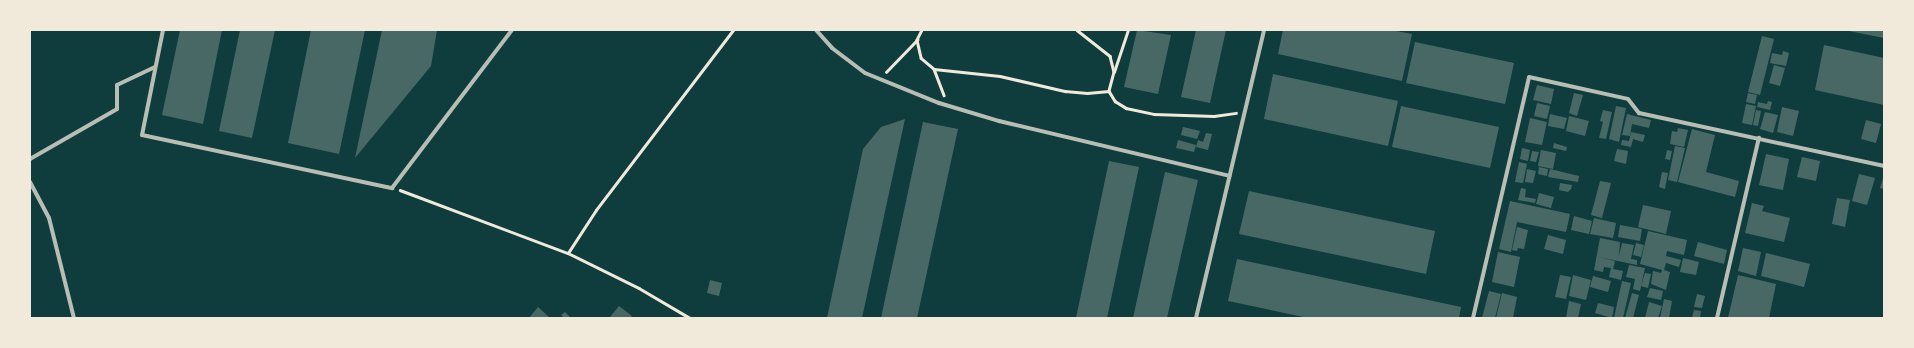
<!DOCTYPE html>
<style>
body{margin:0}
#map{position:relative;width:1914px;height:348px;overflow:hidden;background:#0f3d3e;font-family:"PT Sans",sans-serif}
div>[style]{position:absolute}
.building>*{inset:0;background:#486865}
.path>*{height:2.5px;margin:-1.25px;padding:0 1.25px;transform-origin:1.25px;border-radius:1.25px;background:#f1e9da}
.minor>*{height:4px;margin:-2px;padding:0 2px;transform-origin:2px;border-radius:2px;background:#b8beb3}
span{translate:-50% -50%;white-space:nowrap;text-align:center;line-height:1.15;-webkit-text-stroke:3px #f1e9da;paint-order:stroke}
.frame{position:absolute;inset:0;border:31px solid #f1e9da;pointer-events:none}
</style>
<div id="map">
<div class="building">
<i style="clip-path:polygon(180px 30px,222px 30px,203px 124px,162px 115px)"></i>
<i style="clip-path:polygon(240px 30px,275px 30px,252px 138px,219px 131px)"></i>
<i style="clip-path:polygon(311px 30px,365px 30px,339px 154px,288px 143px)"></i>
<i style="clip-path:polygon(382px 30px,437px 30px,431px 66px,355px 158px)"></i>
<i style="clip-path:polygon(1137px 30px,1171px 35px,1158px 94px,1124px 87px)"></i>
<i style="clip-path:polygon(1196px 30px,1226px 30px,1210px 103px,1181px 97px)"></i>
<i style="clip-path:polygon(1283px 30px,1391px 30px,1412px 34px,1402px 81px,1278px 54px)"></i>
<i style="clip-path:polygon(1849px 30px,1884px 30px,1884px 38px,1849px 31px)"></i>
<i style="clip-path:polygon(1762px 36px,1774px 39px,1760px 95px,1748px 92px)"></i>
<i style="clip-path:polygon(1415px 42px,1514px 63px,1505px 104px,1406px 83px)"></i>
<i style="clip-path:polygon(1824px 45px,1884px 58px,1884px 105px,1815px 90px)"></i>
<i style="clip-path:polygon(1783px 51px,1789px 53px,1786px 66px,1770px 63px,1772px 53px,1782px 55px)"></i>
<i style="clip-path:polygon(1774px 65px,1785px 68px,1780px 86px,1769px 83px)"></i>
<i style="clip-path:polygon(1273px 74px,1398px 101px,1388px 146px,1264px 119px)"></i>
<i style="clip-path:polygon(1537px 85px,1554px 89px,1551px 104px,1533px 100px)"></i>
<i style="clip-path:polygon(1574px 93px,1583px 95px,1577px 116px,1569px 113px)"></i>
<i style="clip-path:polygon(1748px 93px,1757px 95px,1755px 104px,1746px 102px)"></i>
<i style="clip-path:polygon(1768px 101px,1772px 102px,1770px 110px,1757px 107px,1758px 102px,1767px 104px)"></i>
<i style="clip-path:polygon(1537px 103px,1550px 106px,1547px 119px,1534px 116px)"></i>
<i style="clip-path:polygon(1746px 104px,1756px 106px,1752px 125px,1742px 123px)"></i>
<i style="clip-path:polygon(1401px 106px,1499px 127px,1490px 168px,1392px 147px)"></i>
<i style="clip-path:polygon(1616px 106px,1626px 108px,1619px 142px,1609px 139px)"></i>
<i style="clip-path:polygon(1782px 107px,1799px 111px,1793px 136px,1777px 132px)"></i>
<i style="clip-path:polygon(1603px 110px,1612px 112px,1606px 139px,1599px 138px,1603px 122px,1600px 121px)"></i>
<i style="clip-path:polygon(1756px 110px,1761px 111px,1758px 126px,1753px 125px)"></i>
<i style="clip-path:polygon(1765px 112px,1778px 115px,1773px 133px,1760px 129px)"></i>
<i style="clip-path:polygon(1550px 114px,1567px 118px,1564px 129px,1548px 126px)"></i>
<i style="clip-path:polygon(1627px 114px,1651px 120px,1649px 128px,1632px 124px,1630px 136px,1622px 135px)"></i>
<i style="clip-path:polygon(1569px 116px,1589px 121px,1585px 136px,1566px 131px)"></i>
<i style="clip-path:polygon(1530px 118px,1547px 122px,1542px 145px,1525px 142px)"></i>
<i style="clip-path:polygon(905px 119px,862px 318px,827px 318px,863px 149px,881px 127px)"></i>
<i style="clip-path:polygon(1866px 120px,1881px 124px,1876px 143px,1861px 139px)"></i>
<i style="clip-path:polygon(923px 122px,958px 129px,917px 318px,881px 318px)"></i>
<i style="clip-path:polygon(1183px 127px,1200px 131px,1197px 139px,1181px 135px)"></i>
<i style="clip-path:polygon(1678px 128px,1688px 130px,1684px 147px,1670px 144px,1672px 131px,1677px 132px)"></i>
<i style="clip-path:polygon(1692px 129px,1715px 135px,1706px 172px,1739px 181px,1735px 197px,1678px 182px)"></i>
<i style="clip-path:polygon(1631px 132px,1645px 135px,1643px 142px,1633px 139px,1631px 147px,1621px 145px,1622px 140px,1629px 141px)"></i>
<i style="clip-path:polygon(1206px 133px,1212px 134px,1208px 150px,1196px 147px,1198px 140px,1203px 142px)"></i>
<i style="clip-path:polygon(1178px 140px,1196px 145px,1194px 152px,1176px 148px)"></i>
<i style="clip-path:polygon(1554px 143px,1567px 147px,1566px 151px,1553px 148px)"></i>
<i style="clip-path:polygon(1675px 146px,1685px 148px,1677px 182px,1668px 180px)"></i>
<i style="clip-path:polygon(1522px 148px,1530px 150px,1528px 161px,1520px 159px)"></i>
<i style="clip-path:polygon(1617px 149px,1628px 151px,1626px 164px,1614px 161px)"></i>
<i style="clip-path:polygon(1541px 150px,1556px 153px,1553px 169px,1538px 166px)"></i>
<i style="clip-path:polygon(1667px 150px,1672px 151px,1670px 160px,1665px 159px)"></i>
<i style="clip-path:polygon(1532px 151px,1539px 152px,1536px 162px,1530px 161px)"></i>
<i style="clip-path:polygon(1766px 154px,1789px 159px,1783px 190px,1759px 185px)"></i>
<i style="clip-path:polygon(1802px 157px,1820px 161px,1816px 181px,1797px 177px)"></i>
<i style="clip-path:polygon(1109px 161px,1139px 167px,1107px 318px,1076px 318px)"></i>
<i style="clip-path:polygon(1519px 162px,1527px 164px,1523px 183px,1515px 182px)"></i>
<i style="clip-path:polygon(1539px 167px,1548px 169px,1547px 176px,1538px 174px)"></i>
<i style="clip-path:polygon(1527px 169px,1536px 171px,1533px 183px,1525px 182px)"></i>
<i style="clip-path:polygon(1550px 169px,1579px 176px,1578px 182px,1548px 177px)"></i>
<i style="clip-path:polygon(1165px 172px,1198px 180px,1167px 318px,1133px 318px)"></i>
<i style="clip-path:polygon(1662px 172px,1668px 173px,1665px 189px,1659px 187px)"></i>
<i style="clip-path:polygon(1859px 174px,1875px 178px,1867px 205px,1852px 201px)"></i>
<i style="clip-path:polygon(1883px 178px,1884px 178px,1884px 189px,1880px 188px)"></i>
<i style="clip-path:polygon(1600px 181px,1611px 183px,1602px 218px,1591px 215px)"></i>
<i style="clip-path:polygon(1560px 183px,1572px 185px,1571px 189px,1568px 192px,1559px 190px)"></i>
<i style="clip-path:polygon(1521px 188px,1526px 189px,1525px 197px,1536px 199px,1535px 203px,1518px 200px)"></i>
<i style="clip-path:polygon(1249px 191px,1435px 231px,1426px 274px,1239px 234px)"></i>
<i style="clip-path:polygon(1539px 193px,1554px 197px,1551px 208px,1536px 204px)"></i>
<i style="clip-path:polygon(1837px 198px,1850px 200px,1845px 227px,1832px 224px)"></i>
<i style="clip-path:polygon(1510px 201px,1570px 214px,1566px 232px,1517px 222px,1511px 252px,1499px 249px)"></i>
<i style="clip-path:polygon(1752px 203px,1764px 206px,1762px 211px,1790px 218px,1784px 242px,1745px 233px)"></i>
<i style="clip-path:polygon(1643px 205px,1671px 211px,1666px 234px,1638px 227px)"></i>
<i style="clip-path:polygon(1574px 216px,1592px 221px,1589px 234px,1571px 230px)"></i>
<i style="clip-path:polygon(1594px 218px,1616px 223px,1613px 238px,1590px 234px)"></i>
<i style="clip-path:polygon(1620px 225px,1642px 229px,1640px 241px,1618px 237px)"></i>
<i style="clip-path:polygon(1517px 227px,1528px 230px,1524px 249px,1518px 248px,1517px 251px,1512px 250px)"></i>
<i style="clip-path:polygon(1648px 231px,1687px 240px,1684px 255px,1667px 251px,1666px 256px,1681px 260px,1679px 267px,1666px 263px,1664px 270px,1670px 272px,1666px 290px,1651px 284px,1653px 271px,1661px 273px,1662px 270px,1640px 264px)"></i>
<i style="clip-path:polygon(1548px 235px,1566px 240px,1563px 254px,1544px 249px)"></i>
<i style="clip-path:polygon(1600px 238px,1620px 242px,1619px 256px,1622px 243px,1634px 245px,1631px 259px,1637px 260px,1637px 265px,1599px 257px,1615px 261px,1613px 269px,1623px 271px,1621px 280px,1609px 277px,1611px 268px,1604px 267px,1603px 272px,1594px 270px)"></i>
<i style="clip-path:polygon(1698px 242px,1727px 250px,1724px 264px,1694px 256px)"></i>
<i style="clip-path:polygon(1636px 243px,1644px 245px,1641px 257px,1633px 255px)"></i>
<i style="clip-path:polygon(1743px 248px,1761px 252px,1756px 276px,1738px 271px)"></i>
<i style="clip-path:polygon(1498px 252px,1520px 257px,1514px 287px,1492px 282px)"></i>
<i style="clip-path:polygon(1766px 253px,1810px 264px,1804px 287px,1761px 276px)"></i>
<i style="clip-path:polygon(1683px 258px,1699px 262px,1696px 275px,1680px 272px)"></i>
<i style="clip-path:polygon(1237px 259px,1461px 307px,1459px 318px,1308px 318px,1228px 301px)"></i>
<i style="clip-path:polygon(1629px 265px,1645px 268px,1640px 291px,1633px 289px,1635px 279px,1626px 277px)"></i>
<i style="clip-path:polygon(1645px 273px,1651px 274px,1648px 288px,1641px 286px)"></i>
<i style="clip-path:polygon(1560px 275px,1571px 277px,1566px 299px,1555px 297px)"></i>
<i style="clip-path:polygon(1573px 275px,1591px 280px,1586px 300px,1569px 296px)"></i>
<i style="clip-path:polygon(1738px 275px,1776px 284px,1769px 318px,1728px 318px)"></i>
<i style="clip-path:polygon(1593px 276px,1611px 281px,1608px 292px,1590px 287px)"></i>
<i style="clip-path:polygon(710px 280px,722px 283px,719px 296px,707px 293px)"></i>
<i style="clip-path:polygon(1622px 281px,1631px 283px,1623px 318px,1614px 318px)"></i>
<i style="clip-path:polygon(1650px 288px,1663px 291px,1661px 300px,1647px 297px)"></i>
<i style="clip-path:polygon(1489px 291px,1501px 294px,1495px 318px,1482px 318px)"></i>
<i style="clip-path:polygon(1502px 293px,1517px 297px,1513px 318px,1496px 318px)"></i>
<i style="clip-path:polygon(1632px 293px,1639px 295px,1633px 318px,1625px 318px)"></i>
<i style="clip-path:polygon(1697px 294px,1705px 296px,1702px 308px,1694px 307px)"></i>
<i style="clip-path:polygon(1664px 299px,1672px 301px,1669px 318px,1660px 318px)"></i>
<i style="clip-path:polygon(1569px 301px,1581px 304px,1578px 318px,1566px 318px)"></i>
<i style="clip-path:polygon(1649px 302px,1662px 306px,1658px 318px,1645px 318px)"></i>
<i style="clip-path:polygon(1598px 303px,1614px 307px,1612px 318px,1595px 313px)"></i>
<i style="clip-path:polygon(619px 306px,632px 316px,630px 318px,610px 317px)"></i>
<i style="clip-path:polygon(538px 307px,549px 317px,548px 318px,529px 318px)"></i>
<i style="clip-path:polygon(1694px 310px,1701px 311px,1700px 318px,1692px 318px)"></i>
<i style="clip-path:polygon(565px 312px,571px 318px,564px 318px,561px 315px)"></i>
</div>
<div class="path">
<i style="left:922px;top:30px;width:11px;rotate:117deg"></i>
<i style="left:917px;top:40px;width:18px;rotate:77deg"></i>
<i style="left:921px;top:58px;width:17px;rotate:40deg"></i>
<i style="left:934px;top:69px;width:66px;rotate:6.1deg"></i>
<i style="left:1000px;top:76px;width:67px;rotate:13deg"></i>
<i style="left:1065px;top:91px;width:22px;rotate:5deg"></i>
<i style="left:1087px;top:93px;width:22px;rotate:-5deg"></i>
<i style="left:1077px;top:30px;width:42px;rotate:38.2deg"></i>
<i style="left:1110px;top:56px;width:16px;rotate:76deg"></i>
<i style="left:1114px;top:72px;width:20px;rotate:105deg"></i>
<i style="left:1109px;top:91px;width:12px;rotate:59deg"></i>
<i style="left:1115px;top:101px;width:13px;rotate:32deg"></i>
<i style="left:1126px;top:108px;width:29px;rotate:12deg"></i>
<i style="left:1154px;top:114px;width:60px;rotate:1.9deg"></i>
<i style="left:1214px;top:116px;width:22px;rotate:-8deg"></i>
<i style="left:934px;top:69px;width:28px;rotate:69deg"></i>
<i style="left:886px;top:72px;width:45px;rotate:-45.9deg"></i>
<i style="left:1114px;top:72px;width:44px;rotate:-71.6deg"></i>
<i style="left:400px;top:190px;width:179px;rotate:20.6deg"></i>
<i style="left:568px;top:253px;width:79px;rotate:26.2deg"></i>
<i style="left:639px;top:288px;width:59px;rotate:30.5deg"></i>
<i style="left:568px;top:253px;width:51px;rotate:-56.9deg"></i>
<i style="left:596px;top:210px;width:226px;rotate:-52.7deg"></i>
</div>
<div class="minor">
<i style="left:163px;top:30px;width:107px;rotate:101.3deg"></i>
<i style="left:142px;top:135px;width:256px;rotate:12deg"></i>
<i style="left:392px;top:188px;width:198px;rotate:-52.8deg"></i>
<i style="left:816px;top:30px;width:24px;rotate:48deg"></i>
<i style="left:832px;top:48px;width:41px;rotate:37.1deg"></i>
<i style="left:865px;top:73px;width:80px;rotate:22.1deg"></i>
<i style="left:939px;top:103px;width:63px;rotate:16.7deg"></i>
<i style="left:999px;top:121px;width:237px;rotate:13.4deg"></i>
<i style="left:30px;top:159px;width:100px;rotate:-29.9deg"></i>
<i style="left:117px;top:109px;width:24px;rotate:-90deg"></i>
<i style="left:117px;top:85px;width:42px;rotate:-25.3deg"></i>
<i style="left:30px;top:182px;width:41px;rotate:62.2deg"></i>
<i style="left:49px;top:218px;width:103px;rotate:76deg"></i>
<i style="left:1196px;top:318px;width:296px;rotate:-76.7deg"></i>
<i style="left:1473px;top:318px;width:247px;rotate:-76.9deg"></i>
<i style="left:1529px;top:77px;width:101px;rotate:12.5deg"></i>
<i style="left:1628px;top:99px;width:18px;rotate:52deg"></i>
<i style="left:1639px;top:113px;width:251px;rotate:12.2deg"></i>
<i style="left:1717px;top:318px;width:185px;rotate:-76.9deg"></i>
</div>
<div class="frame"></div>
</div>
